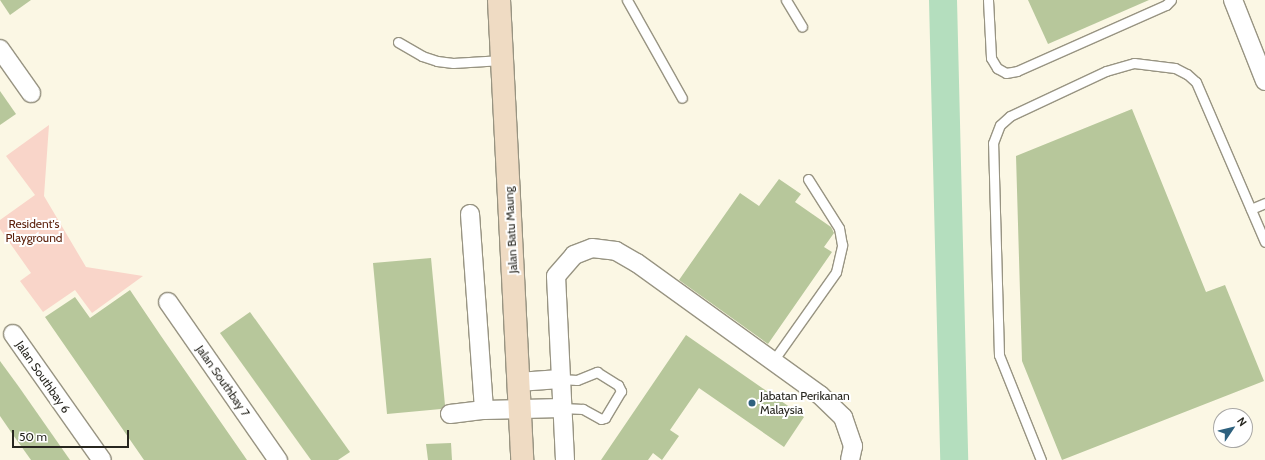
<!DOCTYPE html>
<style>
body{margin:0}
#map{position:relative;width:1265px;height:460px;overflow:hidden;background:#fbf7e4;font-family:Cabin,sans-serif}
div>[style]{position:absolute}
.green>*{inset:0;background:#f9d5c9}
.river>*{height:28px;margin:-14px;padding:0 14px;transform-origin:14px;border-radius:14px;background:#b4debe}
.building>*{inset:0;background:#b7c79b}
.roads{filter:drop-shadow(1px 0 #989482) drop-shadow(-1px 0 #989482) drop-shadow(0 1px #989482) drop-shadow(0 -1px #989482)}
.lane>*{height:9px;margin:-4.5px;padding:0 4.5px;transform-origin:4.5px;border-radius:4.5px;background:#fff}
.street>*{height:18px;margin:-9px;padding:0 9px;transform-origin:9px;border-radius:9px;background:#fff}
.secondary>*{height:22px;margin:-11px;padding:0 11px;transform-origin:11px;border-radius:11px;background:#efdbc3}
.dots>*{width:11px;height:11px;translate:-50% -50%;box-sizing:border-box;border:2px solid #fff;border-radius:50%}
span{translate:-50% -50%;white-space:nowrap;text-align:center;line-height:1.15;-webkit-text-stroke:4px #fff;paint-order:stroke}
.park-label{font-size:12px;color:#5d220d}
.street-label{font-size:12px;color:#27261f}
.poi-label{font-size:12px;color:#27261f}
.left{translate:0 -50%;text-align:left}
.north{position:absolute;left:1213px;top:408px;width:40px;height:40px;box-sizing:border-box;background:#fff;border:1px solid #a9a8a5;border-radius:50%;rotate:55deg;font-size:11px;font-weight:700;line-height:16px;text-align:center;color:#27261f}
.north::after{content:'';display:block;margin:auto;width:14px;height:18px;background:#2e617e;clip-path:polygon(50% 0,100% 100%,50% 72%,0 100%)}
.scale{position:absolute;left:12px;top:430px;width:117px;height:18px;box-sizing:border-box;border:2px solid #27261f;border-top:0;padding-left:5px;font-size:12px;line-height:14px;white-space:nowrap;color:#27261f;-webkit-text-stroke:3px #fff;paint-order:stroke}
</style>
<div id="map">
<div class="green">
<i style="clip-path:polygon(49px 125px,44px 196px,86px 267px,143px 276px,92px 313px,75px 290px,43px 312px,20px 281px,31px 273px,0 229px,0 220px,35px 195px,6px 156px)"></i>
</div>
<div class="river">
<i style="left:943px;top:0;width:460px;rotate:88.6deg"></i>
</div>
<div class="building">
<i style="clip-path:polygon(0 0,31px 0,10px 15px)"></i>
<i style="clip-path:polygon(1028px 0,1149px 0,1048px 44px)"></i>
<i style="clip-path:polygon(0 91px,16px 114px,0 125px)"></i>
<i style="clip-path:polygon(1132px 109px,1206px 292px,1225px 285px,1264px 381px,1062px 460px,1022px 361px,1016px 156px)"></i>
<i style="clip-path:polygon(779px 179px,801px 194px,795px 202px,831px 227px,834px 233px,824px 247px,832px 252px,768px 344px,679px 280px,740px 193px,759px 206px)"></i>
<i style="clip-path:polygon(431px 258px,445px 405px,441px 409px,387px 414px,373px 263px)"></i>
<i style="clip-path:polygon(130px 290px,161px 336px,247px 460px,144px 460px,45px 317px,75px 297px,90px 318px)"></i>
<i style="clip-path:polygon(250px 312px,350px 452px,338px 460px,311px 460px,220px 333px)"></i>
<i style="clip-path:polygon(686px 335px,804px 417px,784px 447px,699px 388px,670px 430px,679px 436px,662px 460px,653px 453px,648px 460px,601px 460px)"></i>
<i style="clip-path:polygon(0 361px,19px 387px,70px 460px,31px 460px,11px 432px,0 416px)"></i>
<i style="clip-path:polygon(451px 443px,452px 460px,428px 460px,426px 444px)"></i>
</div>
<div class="roads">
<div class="lane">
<i style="left:627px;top:0;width:112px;rotate:60.7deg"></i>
<i style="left:786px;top:0;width:31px;rotate:59deg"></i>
<i style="left:988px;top:0;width:58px;rotate:87deg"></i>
<i style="left:991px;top:58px;width:12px;rotate:59deg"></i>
<i style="left:997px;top:68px;width:10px;rotate:29deg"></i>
<i style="left:1006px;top:73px;width:11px;rotate:-10deg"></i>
<i style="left:1017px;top:71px;width:163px;rotate:-23.9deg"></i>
<i style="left:1166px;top:5px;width:7px;rotate:-45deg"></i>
<i style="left:398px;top:42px;width:28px;rotate:30deg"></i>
<i style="left:422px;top:56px;width:16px;rotate:18deg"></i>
<i style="left:437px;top:61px;width:16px;rotate:7deg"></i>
<i style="left:453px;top:63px;width:49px;rotate:-3.5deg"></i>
<i style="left:1251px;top:209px;width:15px;rotate:-23deg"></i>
<i style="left:773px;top:361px;width:109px;rotate:-54.7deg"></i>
<i style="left:836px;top:272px;width:28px;rotate:-77deg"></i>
<i style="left:842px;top:245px;width:17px;rotate:-100deg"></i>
<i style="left:839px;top:228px;width:58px;rotate:-122.3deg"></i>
<i style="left:560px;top:379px;width:17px;rotate:3deg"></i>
<i style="left:577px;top:380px;width:22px;rotate:-22deg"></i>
<i style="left:597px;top:372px;width:25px;rotate:32deg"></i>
<i style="left:618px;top:385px;width:7px;rotate:63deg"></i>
<i style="left:621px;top:391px;width:31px;rotate:121deg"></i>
<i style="left:605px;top:418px;width:4px;rotate:166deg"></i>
<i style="left:601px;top:419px;width:21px;rotate:-151deg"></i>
<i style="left:583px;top:409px;width:21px;rotate:-177deg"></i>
<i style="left:1041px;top:460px;width:113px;rotate:-111.8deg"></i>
<i style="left:999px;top:355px;width:212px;rotate:-91.6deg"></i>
<i style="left:993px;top:143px;width:19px;rotate:-69deg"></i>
<i style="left:1000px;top:125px;width:13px;rotate:-42deg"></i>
<i style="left:1010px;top:116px;width:106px;rotate:-25.1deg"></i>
<i style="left:1106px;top:71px;width:29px;rotate:-16deg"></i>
<i style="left:1134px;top:63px;width:41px;rotate:7deg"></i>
<i style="left:1175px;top:68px;width:13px;rotate:27deg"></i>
<i style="left:1187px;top:74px;width:12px;rotate:42deg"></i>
<i style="left:1196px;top:82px;width:174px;rotate:66.7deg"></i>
</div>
<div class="street">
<i style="left:1233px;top:0;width:87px;rotate:68.4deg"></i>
<i style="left:0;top:49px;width:54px;rotate:54.8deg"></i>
<i style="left:470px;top:214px;width:196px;rotate:85.9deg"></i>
<i style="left:168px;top:302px;width:193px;rotate:55.2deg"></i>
<i style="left:13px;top:334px;width:154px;rotate:54.8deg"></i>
<i style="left:518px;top:382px;width:42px;rotate:-4.1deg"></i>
<i style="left:450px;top:414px;width:34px;rotate:-7deg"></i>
<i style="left:484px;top:410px;width:78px;rotate:-1.5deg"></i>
<i style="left:565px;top:460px;width:184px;rotate:-92.8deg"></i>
<i style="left:556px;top:276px;width:28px;rotate:-49deg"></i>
<i style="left:574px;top:255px;width:19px;rotate:-21deg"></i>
<i style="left:592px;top:248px;width:24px;rotate:7deg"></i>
<i style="left:616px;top:251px;width:24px;rotate:30deg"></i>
<i style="left:637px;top:263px;width:226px;rotate:35.8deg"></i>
<i style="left:820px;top:395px;width:32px;rotate:44deg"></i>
<i style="left:843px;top:417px;width:31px;rotate:71deg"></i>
<i style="left:853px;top:446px;width:14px;rotate:102deg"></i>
</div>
<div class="secondary">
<i style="left:499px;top:0;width:461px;rotate:87.1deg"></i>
</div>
</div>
<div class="dots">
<i style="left:752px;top:403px;background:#2e617e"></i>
</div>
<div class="park-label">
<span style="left:34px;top:231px">Resident's<br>Playground</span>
</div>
<div class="street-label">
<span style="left:511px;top:230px;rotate:-93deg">Jalan Batu Maung</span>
<span style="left:43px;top:377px;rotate:55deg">Jalan Southbay 6</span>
<span style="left:223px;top:381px;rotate:55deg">Jalan Southbay 7</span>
</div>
<div class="poi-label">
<span class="left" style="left:760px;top:403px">Jabatan Perikanan<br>Malaysia</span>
</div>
<div class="north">N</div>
<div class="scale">50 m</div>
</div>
